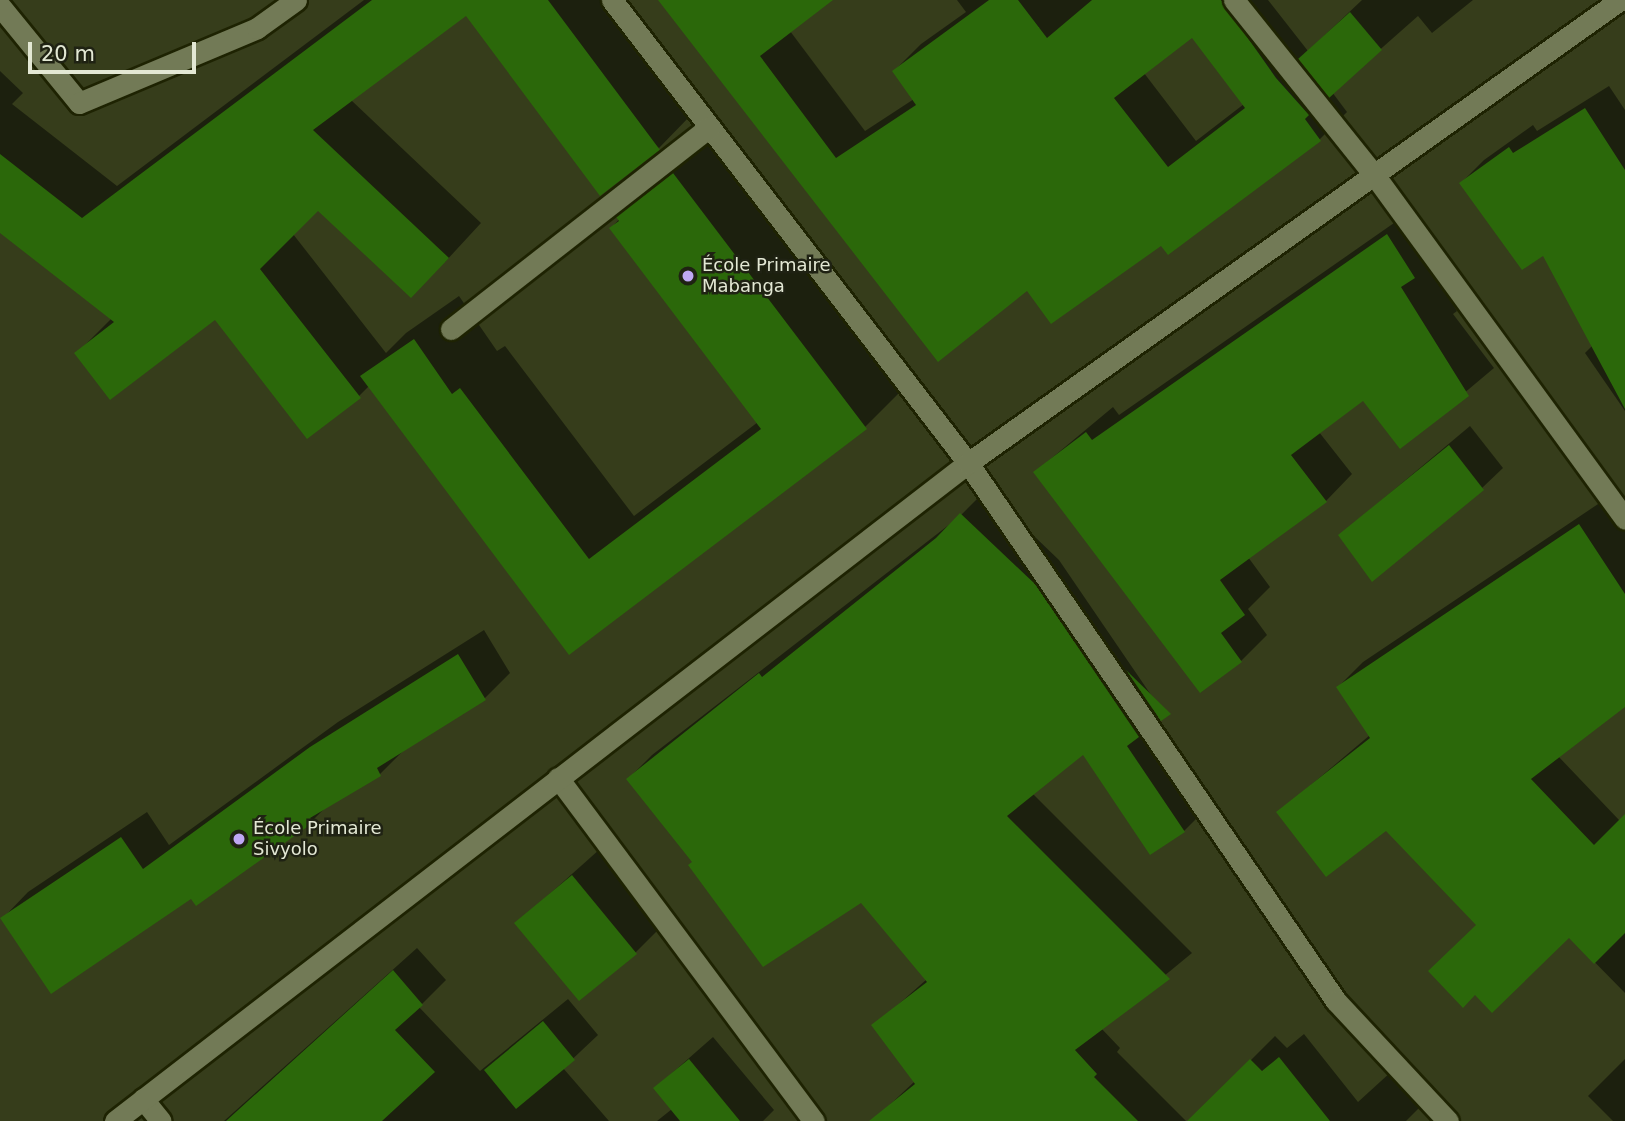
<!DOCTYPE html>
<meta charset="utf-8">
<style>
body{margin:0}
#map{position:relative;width:1625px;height:1121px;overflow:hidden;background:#363d1b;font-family:"DejaVu Sans",sans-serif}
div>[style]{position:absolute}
.shadow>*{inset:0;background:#0007}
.building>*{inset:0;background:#2b680a}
.roads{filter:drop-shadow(2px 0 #1e2302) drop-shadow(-2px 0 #1e2302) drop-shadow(0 2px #1e2302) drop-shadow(0 -2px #1e2302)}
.minor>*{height:21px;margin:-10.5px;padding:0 10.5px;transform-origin:10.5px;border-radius:10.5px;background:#727a56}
.dots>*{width:19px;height:19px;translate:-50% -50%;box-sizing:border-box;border:4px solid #1f2213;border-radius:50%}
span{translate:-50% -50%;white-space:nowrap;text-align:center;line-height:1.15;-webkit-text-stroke:5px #1f2213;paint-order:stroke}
.poi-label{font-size:18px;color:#e3e8d4}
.left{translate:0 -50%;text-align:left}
.scale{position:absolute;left:28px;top:42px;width:168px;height:32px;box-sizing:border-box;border:4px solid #e3e8d4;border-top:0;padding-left:9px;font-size:21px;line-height:24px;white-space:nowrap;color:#e3e8d4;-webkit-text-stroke:5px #1f2213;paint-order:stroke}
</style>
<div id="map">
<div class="shadow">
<i style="clip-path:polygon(364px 0,607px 0,692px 114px,659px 148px,467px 14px,351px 100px,481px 223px,445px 262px,318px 208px,293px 234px,386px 353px,406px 333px,459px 296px,497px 351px,505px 346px,634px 516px,758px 422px,611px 228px,662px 173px,718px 130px,909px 383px,865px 427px,570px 652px,369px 386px,359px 396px,215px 317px,77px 353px,112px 318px,0 231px,0 71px,23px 93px,12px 104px,117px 186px)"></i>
<i style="clip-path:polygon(evenodd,660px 0,830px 0,790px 31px,865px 131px,914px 99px,894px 71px,921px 44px,966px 12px,957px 0,1268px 0,1308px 51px,1362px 0,1473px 0,1432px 33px,1418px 16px,1332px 92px,1347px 112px,1320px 139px,1161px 243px,1028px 289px,938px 359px,660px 0,1193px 36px,1244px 104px,1196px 141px,1144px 73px,1193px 36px)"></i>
<i style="clip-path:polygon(1609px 86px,1625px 110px,1625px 411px,1585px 353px,1593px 345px,1543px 253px,1461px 183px,1484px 160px,1533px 125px,1537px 131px)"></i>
<i style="clip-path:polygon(1414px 209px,1441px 251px,1428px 263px,1457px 311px,1453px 314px,1494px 368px,1400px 447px,1364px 399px,1319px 432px,1352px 474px,1326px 501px,1248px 557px,1270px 587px,1248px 609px,1267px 635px,1241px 661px,1035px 472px,1113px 407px,1119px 415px)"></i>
<i style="clip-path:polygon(1470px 426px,1503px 468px,1482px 488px,1340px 535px)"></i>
<i style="clip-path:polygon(986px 490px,1059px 560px,1162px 711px,1152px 722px,1208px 807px,1184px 831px,1083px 753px,1032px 793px,1192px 953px,1101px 1028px,1120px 1048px,1117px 1052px,1186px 1121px,887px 1121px,881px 1113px,915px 1081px,874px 1026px,927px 979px,861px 900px,694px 861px,628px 779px,652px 755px,959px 517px)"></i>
<i style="clip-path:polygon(1604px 500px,1625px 530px,1625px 705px,1558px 756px,1620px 821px,1625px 816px,1625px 993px,1569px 936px,1478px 925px,1386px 829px,1279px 812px,1370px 735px,1338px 687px,1363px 662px)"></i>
<i style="clip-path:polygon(484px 630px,510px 673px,485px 698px,405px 749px,380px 774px,328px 805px,312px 821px,192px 897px,3px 918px,28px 892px,147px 812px,169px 845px,338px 722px)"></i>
<i style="clip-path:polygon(600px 849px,662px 926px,635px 953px,517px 923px)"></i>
<i style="clip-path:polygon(417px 948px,446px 980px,419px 1007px,480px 1071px,568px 999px,598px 1035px,563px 1068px,609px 1121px,224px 1121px)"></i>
<i style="clip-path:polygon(1304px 1034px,1358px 1102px,1392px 1071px,1422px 1105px,1406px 1121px,1190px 1121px,1275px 1036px,1287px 1048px)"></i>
<i style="clip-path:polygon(713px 1037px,774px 1110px,763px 1121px,657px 1121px,672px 1109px,655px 1088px)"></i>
<i style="clip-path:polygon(1625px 1059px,1625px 1121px,1613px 1121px,1588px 1096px)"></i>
</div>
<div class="building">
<i style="clip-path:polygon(372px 0,548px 0,660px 150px,600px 196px,466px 16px,313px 130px,449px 258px,411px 298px,318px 211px,260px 269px,361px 398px,307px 439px,215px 320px,110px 400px,74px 353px,114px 322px,0 233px,0 154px,82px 218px)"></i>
<i style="clip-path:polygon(evenodd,658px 0,833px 0,760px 56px,836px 158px,916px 105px,892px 71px,989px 0,1018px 0,1047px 38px,1092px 0,1221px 0,1276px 78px,1309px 115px,1305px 119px,1321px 141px,1168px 255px,1161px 246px,1051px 324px,1027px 291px,938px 362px,658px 0,1192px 38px,1245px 108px,1168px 167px,1114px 98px,1192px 38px)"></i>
<i style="clip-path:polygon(1350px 12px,1382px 50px,1329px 98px,1298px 59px)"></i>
<i style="clip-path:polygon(1585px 108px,1625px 170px,1625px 409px,1543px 256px,1522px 270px,1459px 183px,1509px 147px,1513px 153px)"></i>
<i style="clip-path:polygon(673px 173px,867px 429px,569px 655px,360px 376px,414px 339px,452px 394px,460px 388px,589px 559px,761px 429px,609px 228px,619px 221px,616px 217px)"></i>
<i style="clip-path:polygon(1387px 234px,1415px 278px,1401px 287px,1469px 396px,1400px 449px,1363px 401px,1291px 455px,1327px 502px,1220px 580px,1245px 615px,1221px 633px,1242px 662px,1200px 693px,1033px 472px,1086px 432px,1092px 440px)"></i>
<i style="clip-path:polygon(1449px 445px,1484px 490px,1372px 582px,1338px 535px)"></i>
<i style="clip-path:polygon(960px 513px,1035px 584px,1139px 737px,1127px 746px,1185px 832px,1150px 855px,1083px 755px,1007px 816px,1170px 979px,1075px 1050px,1097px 1074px,1094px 1077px,1138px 1121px,869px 1121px,915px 1084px,871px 1025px,927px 982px,861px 903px,763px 967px,688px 865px,692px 862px,626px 779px,759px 673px,762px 677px,936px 538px)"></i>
<i style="clip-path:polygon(1579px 524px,1625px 594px,1625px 707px,1531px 779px,1594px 845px,1625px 814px,1625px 933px,1594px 964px,1569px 938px,1492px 1013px,1475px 995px,1463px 1008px,1428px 971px,1476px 925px,1386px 831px,1326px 877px,1276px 812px,1370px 738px,1336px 687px)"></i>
<i style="clip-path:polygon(458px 654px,486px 700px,377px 768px,381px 776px,310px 818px,314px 822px,196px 906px,191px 899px,51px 994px,0 918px,121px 837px,143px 869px,310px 747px)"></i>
<i style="clip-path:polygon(1126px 670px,1171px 714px,1161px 721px)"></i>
<i style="clip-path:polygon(572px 875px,637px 954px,579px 1001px,514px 923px)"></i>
<i style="clip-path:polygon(393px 970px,423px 1005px,395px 1030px,435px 1072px,382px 1121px,226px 1121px)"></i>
<i style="clip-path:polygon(543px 1021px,575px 1060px,516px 1109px,484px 1070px)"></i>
<i style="clip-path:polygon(1279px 1057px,1330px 1121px,1187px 1121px,1250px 1059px,1262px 1071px)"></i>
<i style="clip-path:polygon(689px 1059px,740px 1121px,680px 1121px,653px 1088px)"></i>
</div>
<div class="roads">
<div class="minor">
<i style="left:612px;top:0;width:584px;rotate:52.44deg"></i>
<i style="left:968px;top:463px;width:652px;rotate:55.63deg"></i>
<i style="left:1336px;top:1001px;width:164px;rotate:47deg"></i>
<i style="left:1234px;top:0;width:226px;rotate:51.3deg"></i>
<i style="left:1375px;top:176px;width:424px;rotate:53.9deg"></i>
<i style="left:0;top:6px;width:125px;rotate:50.8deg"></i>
<i style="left:79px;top:103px;width:193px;rotate:-22.8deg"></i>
<i style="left:257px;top:28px;width:48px;rotate:-35.7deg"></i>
<i style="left:451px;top:329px;width:328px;rotate:-38deg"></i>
<i style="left:558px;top:778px;width:428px;rotate:53.3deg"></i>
<i style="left:143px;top:1099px;width:28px;rotate:51deg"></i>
<i style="left:115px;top:1121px;width:1077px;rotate:-37.65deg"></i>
<i style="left:968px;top:463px;width:800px;rotate:-35.38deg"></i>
</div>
</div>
<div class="dots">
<i style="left:688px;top:276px;background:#bfa8f4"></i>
<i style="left:239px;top:839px;background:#bfa8f4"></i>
</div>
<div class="poi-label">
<span class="left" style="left:702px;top:276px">École Primaire<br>Mabanga</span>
<span class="left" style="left:253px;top:839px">École Primaire<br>Sivyolo</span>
</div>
<div class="scale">20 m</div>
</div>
